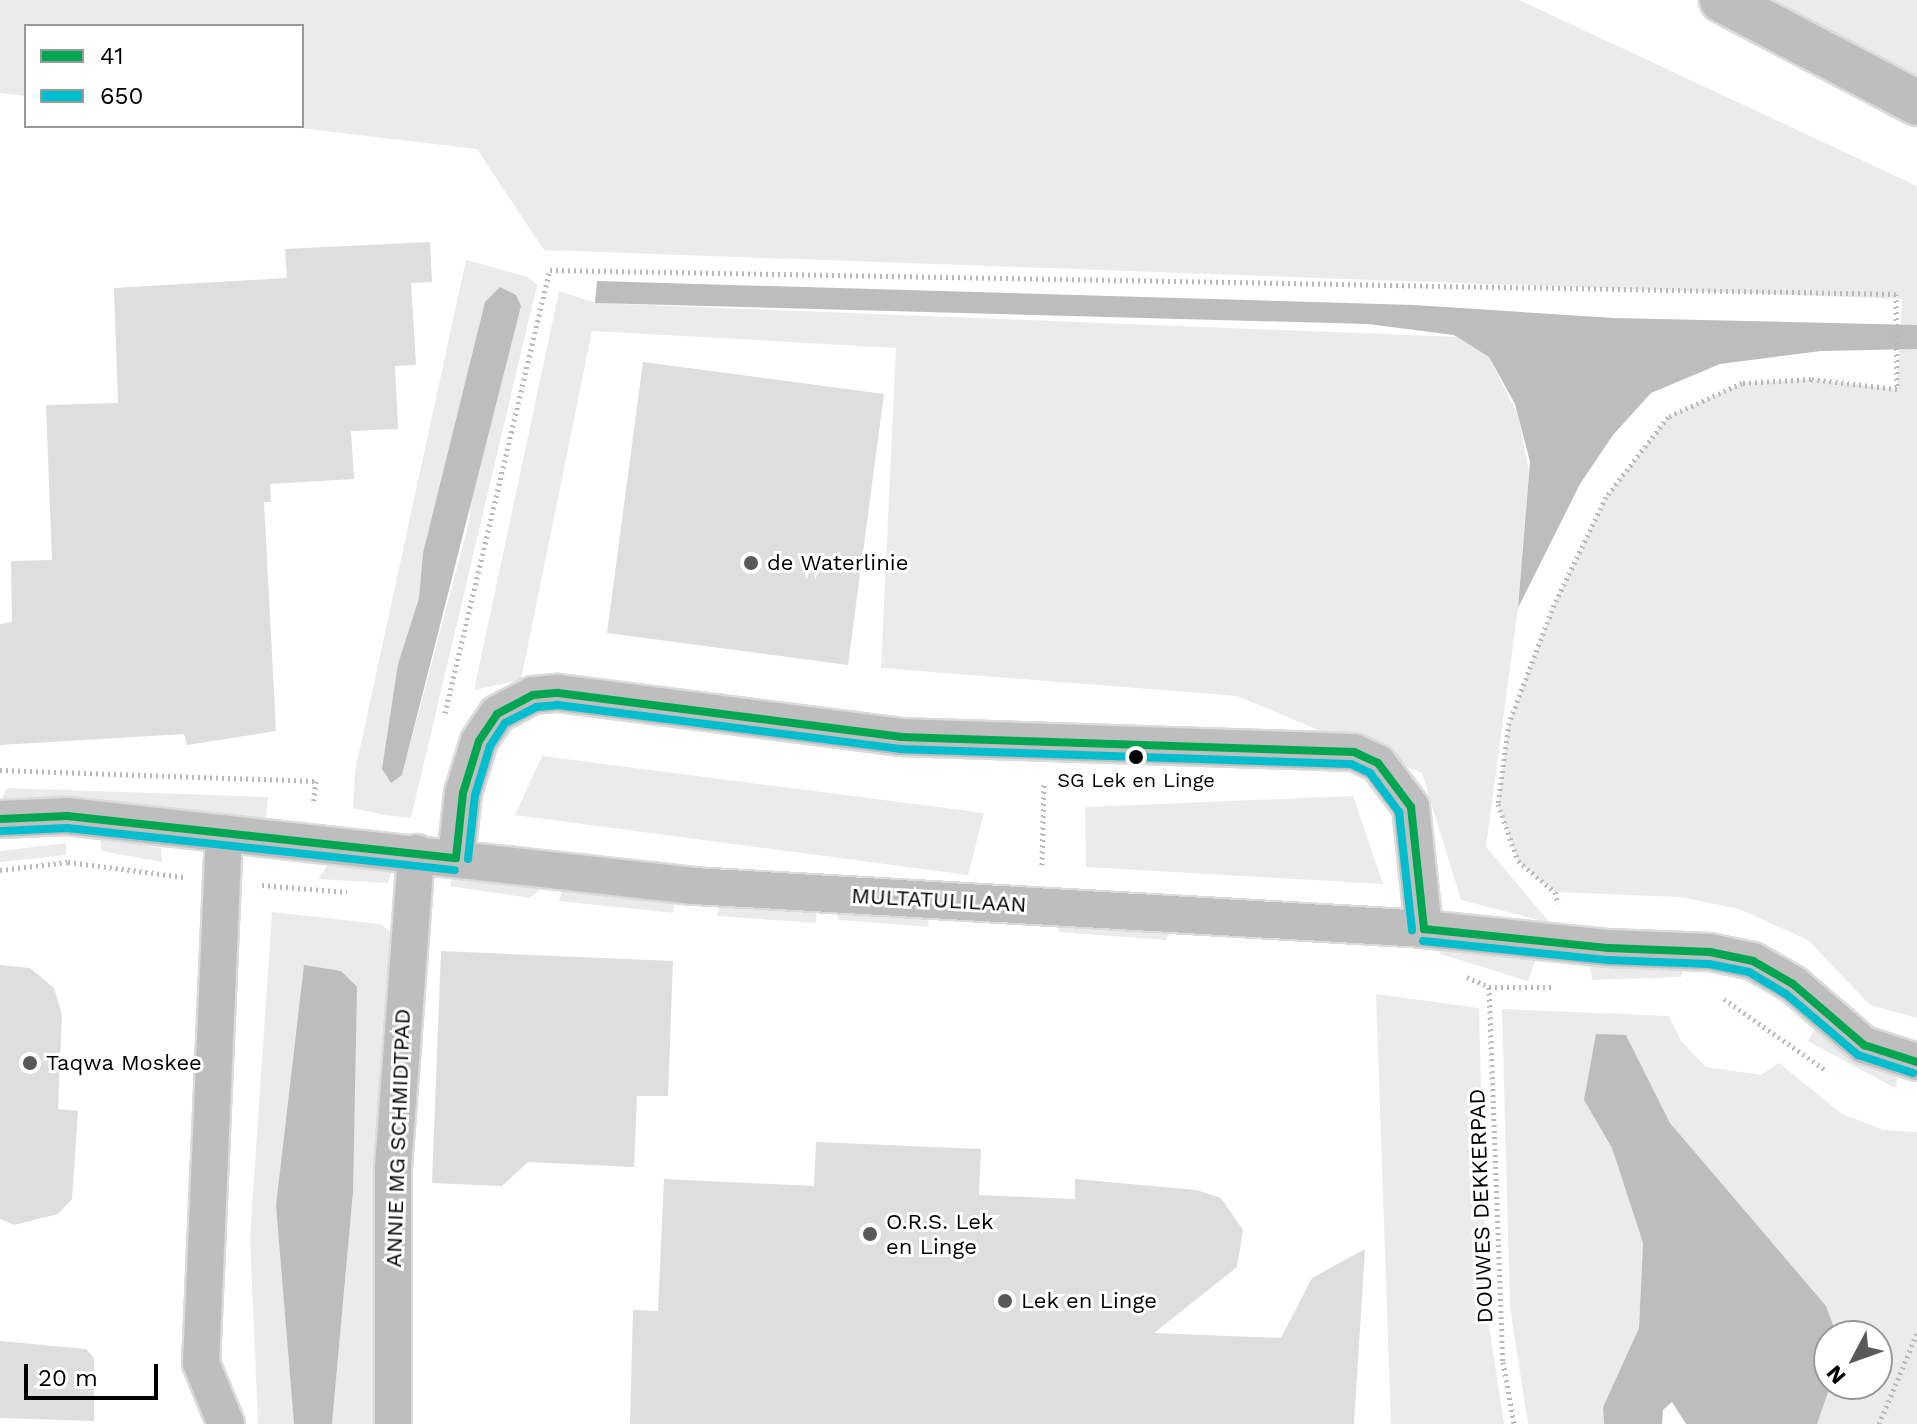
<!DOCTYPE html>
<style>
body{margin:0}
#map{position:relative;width:1917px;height:1424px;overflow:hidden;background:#fff;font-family:"Work Sans",sans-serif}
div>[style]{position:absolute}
.green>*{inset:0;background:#ebebeb}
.water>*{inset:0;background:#bdbdbd}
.building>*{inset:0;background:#dedede}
.path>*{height:5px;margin-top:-2.5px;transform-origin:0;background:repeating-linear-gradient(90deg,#b9b9b9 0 2px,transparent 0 6px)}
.roads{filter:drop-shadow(2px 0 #dbdbdb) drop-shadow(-2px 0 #dbdbdb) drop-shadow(0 2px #dbdbdb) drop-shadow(0 -2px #dbdbdb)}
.street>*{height:36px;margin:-18px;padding:0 18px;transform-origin:18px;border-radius:18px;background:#bebebe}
.primary>*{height:44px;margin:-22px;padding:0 22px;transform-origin:22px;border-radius:22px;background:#bebebe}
.bus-1>*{height:8px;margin:-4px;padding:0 4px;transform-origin:4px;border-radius:4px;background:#00a651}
.bus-2>*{height:8px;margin:-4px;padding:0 4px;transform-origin:4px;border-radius:4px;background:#00becd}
.dots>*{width:22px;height:22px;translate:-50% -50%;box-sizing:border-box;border:4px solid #fff;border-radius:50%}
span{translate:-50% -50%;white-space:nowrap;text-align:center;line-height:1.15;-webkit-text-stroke:6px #fff;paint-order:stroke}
.bus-label{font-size:20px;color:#000}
.poi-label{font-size:22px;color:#000}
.left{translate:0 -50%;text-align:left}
.street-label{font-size:22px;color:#000}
.legend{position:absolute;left:24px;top:24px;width:280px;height:104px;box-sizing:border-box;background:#fff;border:2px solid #999;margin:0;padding:10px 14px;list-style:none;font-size:24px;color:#000}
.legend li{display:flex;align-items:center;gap:16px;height:40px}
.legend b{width:40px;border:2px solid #999}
.north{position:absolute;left:1813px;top:1320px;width:80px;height:80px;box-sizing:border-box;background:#fff;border:2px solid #999;border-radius:50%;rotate:229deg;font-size:22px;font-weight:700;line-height:32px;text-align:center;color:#000}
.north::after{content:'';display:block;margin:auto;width:28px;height:36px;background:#595959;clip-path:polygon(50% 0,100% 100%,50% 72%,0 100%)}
.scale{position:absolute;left:24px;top:1364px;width:134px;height:36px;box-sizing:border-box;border:4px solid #000;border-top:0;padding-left:10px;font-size:24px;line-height:28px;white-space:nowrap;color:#000;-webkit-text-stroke:6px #fff;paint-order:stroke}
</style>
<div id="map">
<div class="green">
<i style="clip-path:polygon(0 0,1519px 0,1917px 186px,1917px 1018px,1870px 1005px,1808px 940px,1739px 909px,1680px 897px,1555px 892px,1518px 861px,1498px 804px,1509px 723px,1554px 605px,1606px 497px,1668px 417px,1742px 383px,1811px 379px,1897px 389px,1902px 299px,544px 250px,477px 149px,282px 126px,302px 126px,302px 26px,26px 26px,26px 96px,0 93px)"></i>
<i style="clip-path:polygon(1769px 0,1917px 0,1917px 76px,1770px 1px)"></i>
<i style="clip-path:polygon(evenodd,466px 260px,528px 277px,537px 285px,411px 818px,384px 815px,353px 808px,355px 771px,466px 260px,485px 302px,469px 522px,402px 775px,391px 782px,398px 664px,419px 598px,423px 554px,485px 302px)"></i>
<i style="clip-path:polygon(559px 291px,596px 303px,1457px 337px,1489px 357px,1518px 415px,1529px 472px,1518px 608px,1486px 847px,1550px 923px,1461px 900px,1422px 773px,1237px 696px,881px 668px,896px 348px,592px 331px,521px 680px,474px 690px)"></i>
<i style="clip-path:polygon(542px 756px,984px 813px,968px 875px,515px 815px)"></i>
<i style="clip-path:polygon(7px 788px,268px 797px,266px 818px,0 803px)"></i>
<i style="clip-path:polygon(1353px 796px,1383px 884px,1086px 867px,1085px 807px)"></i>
<i style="clip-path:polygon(101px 837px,161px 848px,162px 862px,101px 851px)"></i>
<i style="clip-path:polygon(66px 843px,66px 855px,0 862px,0 851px)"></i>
<i style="clip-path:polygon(327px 866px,392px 870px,388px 883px,318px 879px)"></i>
<i style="clip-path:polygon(453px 872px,542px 887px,530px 898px,450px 886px)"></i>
<i style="clip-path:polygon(562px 891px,675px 900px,673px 913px,559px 901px)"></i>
<i style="clip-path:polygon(721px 900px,817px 909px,816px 923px,717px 916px)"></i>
<i style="clip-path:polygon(837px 908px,928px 916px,929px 927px,839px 920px)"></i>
<i style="clip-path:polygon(272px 912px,381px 924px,392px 934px,382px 1038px,377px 1424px,332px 1424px,353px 1192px,276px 1206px,294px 1424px,258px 1424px,250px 1238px)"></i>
<i style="clip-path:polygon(1060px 917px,1172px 929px,1166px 940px,1059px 932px)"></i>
<i style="clip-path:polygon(1438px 944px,1535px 961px,1528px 981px,1440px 954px)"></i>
<i style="clip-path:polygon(1590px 962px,1685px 965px,1681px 977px,1592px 980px)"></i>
<i style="clip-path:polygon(1376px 994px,1479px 1008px,1487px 1313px,1504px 1424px,1391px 1424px)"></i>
<i style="clip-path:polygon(1502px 1009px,1669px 1016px,1681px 1041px,1706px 1067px,1761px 1075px,1779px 1063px,1842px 1114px,1884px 1130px,1917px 1132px,1917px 1424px,1817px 1424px,1831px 1384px,1877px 1384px,1877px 1336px,1837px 1336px,1825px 1306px,1670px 1123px,1626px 1035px,1584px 1100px,1612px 1148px,1643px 1243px,1639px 1328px,1603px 1407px,1604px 1424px,1528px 1424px,1510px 1307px)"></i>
<i style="clip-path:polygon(1815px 1028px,1898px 1077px,1895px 1088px,1808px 1041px)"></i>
</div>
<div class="water">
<i style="clip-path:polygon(597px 281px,1414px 305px,1614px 318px,1917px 325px,1917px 349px,1821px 351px,1720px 364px,1651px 393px,1613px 435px,1580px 484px,1518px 608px,1530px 462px,1515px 404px,1489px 357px,1454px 335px,1368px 324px,595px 303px)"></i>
<i style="clip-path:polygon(500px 287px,516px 295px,521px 306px,402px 775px,391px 783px,382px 769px,398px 664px,419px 598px,423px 553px,485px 302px)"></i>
<i style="clip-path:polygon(304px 965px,341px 971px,357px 987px,353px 1192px,332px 1424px,294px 1424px,276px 1206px)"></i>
<i style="clip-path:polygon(1596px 1034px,1626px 1035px,1670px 1123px,1826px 1306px,1837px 1336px,1829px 1336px,1831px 1384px,1817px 1424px,1686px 1424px,1672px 1402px,1663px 1410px,1662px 1424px,1604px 1424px,1603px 1407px,1639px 1328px,1643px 1243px,1612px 1148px,1584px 1100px)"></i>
</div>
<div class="building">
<i style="clip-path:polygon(430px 242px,432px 282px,411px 283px,416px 365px,395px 366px,398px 429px,351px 431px,354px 479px,270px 484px,271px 502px,264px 502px,276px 731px,187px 745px,184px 734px,0 745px,0 624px,12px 622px,11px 561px,52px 560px,46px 405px,118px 403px,114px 288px,287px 278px,285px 249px)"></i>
<i style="clip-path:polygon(643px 362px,884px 394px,848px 665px,607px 633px)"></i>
<i style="clip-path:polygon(441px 951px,673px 961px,668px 1096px,637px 1096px,634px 1167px,528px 1162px,502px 1186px,432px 1183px)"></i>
<i style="clip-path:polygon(0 965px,30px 968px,54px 988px,62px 1015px,58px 1109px,78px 1111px,72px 1199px,58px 1214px,14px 1225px,0 1219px)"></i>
<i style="clip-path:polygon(816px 1142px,981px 1149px,979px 1195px,1075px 1199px,1075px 1179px,1196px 1190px,1221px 1198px,1243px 1230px,1237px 1267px,1154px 1333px,1281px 1338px,1312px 1278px,1365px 1249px,1354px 1424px,630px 1424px,633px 1310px,658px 1311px,664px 1179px,814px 1186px)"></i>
<i style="clip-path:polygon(0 1341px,86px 1349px,94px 1358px,94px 1421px,0 1418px)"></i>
</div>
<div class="path">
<i style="left:445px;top:713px;width:455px;rotate:-76.7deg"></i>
<i style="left:550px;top:270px;width:1346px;rotate:1.02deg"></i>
<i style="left:1896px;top:294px;width:95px;rotate:89.4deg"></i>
<i style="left:1897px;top:389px;width:87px;rotate:-173.4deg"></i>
<i style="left:1811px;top:379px;width:69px;rotate:176.7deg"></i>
<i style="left:1742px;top:383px;width:81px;rotate:155.3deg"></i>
<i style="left:1668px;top:417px;width:101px;rotate:127.8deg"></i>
<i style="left:1606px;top:497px;width:120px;rotate:115.7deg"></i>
<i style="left:1554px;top:605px;width:126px;rotate:110.9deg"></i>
<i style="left:1509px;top:723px;width:82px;rotate:97.7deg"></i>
<i style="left:1498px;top:804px;width:60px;rotate:70.7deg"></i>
<i style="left:1518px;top:861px;width:48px;rotate:40deg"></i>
<i style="left:1555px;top:892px;width:12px;rotate:76deg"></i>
<i style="left:0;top:770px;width:316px;rotate:2deg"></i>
<i style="left:316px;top:781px;width:23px;rotate:97deg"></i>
<i style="left:1042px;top:865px;width:82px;rotate:-88.6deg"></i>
<i style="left:0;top:870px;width:68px;rotate:-6.7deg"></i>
<i style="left:68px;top:862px;width:117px;rotate:7.4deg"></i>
<i style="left:262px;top:885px;width:85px;rotate:4.7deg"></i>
<i style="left:1467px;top:977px;width:24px;rotate:24deg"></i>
<i style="left:1489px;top:987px;width:66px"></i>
<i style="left:1489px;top:987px;width:375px;rotate:87.9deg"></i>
<i style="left:1503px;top:1362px;width:63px;rotate:79.9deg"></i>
<i style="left:1724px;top:999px;width:126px;rotate:35deg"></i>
<i style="left:1879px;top:1424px;width:99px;rotate:-67.3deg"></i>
</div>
<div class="roads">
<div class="street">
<i style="left:0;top:819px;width:67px;rotate:-2.6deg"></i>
<i style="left:67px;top:816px;width:631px;rotate:6.37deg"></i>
<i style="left:694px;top:886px;width:731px;rotate:3.37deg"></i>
<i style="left:1424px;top:929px;width:186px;rotate:5.9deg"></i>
<i style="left:1609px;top:948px;width:101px;rotate:2.3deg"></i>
<i style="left:1710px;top:952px;width:44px;rotate:11.8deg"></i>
<i style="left:1753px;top:961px;width:46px;rotate:29.9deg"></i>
<i style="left:1793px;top:984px;width:94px;rotate:40.7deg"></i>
<i style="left:1864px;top:1045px;width:56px;rotate:17.8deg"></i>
<i style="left:224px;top:833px;width:530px;rotate:92.48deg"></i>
<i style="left:201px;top:1363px;width:66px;rotate:67.7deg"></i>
<i style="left:456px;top:858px;width:65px;rotate:-83.9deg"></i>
<i style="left:463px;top:793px;width:54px;rotate:-72.9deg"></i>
<i style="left:479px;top:741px;width:32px;rotate:-56deg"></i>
<i style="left:497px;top:714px;width:41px;rotate:-27.8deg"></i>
<i style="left:533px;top:695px;width:25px;rotate:-5deg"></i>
<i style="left:558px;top:693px;width:345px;rotate:7.3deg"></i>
<i style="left:900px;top:737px;width:454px;rotate:1.9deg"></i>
<i style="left:1354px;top:752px;width:26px;rotate:25deg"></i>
<i style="left:1378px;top:763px;width:55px;rotate:53.1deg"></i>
<i style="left:1411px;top:807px;width:123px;rotate:83.9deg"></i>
<i style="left:393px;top:1424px;width:256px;rotate:-90deg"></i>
<i style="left:393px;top:1168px;width:316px;rotate:-85.8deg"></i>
</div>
<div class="primary">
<i style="left:1722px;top:0;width:221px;rotate:27.8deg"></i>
</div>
</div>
<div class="bus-1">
<i style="left:0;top:819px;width:67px;rotate:-2.6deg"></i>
<i style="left:67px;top:816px;width:391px;rotate:6.2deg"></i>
<i style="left:456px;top:858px;width:65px;rotate:-83.9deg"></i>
<i style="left:463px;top:793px;width:54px;rotate:-72.9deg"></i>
<i style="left:479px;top:741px;width:32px;rotate:-56deg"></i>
<i style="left:497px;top:714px;width:41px;rotate:-27.8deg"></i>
<i style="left:533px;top:695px;width:25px;rotate:-5deg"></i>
<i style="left:558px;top:693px;width:345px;rotate:7.3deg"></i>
<i style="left:900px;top:737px;width:454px;rotate:1.9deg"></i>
<i style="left:1354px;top:752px;width:26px;rotate:25deg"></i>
<i style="left:1378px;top:763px;width:55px;rotate:53.1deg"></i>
<i style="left:1411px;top:807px;width:123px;rotate:83.9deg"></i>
<i style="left:1424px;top:929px;width:186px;rotate:5.9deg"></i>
<i style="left:1609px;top:948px;width:101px;rotate:2.3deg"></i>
<i style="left:1710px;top:952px;width:44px;rotate:11.8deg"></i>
<i style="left:1753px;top:961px;width:46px;rotate:29.9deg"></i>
<i style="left:1793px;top:984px;width:94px;rotate:40.7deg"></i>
<i style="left:1864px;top:1045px;width:56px;rotate:17.8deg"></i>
</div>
<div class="bus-2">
<i style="left:1px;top:831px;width:66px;rotate:-2.6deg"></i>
<i style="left:67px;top:828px;width:390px;rotate:6.2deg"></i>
<i style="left:468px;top:859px;width:64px;rotate:-83.8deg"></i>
<i style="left:475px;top:795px;width:51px;rotate:-73deg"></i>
<i style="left:490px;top:746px;width:27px;rotate:-57deg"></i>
<i style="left:505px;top:723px;width:35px;rotate:-27deg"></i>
<i style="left:536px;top:707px;width:22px;rotate:-5deg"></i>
<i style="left:558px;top:705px;width:345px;rotate:7.3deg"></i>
<i style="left:900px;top:749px;width:451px;rotate:1.9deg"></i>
<i style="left:1351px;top:764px;width:21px;rotate:25deg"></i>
<i style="left:1370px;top:773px;width:49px;rotate:53.4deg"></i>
<i style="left:1399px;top:812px;width:119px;rotate:83.7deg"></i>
<i style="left:1423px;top:941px;width:186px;rotate:5.9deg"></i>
<i style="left:1608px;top:960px;width:101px;rotate:2.3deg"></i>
<i style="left:1709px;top:964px;width:41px;rotate:11.3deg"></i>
<i style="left:1749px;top:972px;width:43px;rotate:30.7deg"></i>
<i style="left:1786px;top:994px;width:94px;rotate:40.3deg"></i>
<i style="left:1858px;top:1055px;width:58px;rotate:18.1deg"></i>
</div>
<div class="dots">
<i style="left:751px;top:563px;background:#595959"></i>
<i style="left:1136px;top:757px;background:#000"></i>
<i style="left:30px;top:1063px;background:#595959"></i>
<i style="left:870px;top:1234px;background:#595959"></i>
<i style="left:1005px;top:1301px;background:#595959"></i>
</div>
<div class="bus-label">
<span style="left:1136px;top:780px">SG Lek en Linge</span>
</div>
<div class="poi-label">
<span class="left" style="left:767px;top:563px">de Waterlinie</span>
<span class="left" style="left:46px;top:1063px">Taqwa Moskee</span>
<span class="left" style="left:886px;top:1234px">O.R.S. Lek<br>en Linge</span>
<span class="left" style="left:1021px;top:1301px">Lek en Linge</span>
</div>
<div class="street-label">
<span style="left:939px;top:900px;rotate:3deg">MULTATULILAAN</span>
<span style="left:398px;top:1138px;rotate:-88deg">ANNIE MG SCHMIDTPAD</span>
<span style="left:1481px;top:1206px;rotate:-92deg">DOUWES DEKKERPAD</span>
</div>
<ul class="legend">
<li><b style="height:10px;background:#00a651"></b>41</li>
<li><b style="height:10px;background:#00becd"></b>650</li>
</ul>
<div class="north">N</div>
<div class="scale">20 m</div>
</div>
